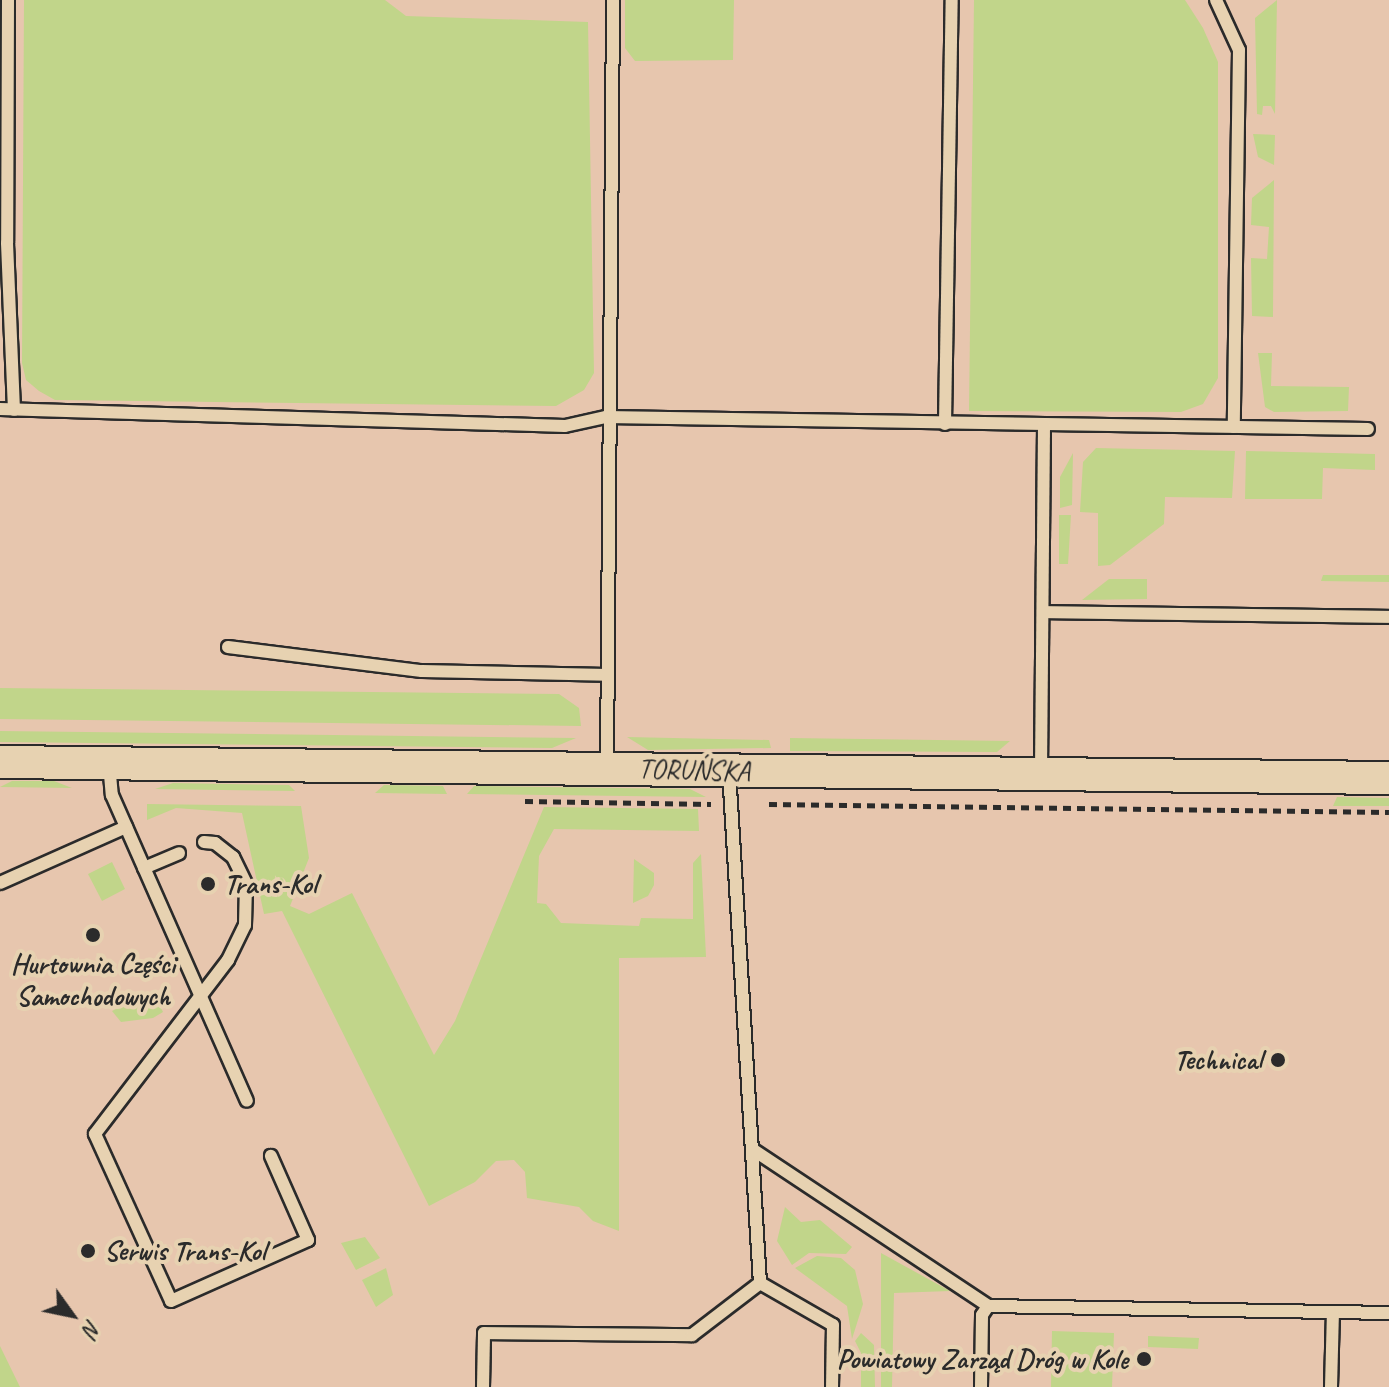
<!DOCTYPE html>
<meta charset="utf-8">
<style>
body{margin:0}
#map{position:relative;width:1389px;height:1387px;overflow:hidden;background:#e7c6ae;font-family:Caveat,sans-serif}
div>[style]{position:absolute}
.green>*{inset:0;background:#c1d58a}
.path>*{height:5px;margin-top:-2.5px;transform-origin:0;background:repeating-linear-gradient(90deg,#2b2b2b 0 8px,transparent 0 14px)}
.roads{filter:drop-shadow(2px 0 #2b2b2b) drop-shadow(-2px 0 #2b2b2b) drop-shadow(0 2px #2b2b2b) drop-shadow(0 -2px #2b2b2b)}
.service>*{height:12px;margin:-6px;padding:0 6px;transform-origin:6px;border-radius:6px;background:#e7d2b1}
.tertiary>*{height:32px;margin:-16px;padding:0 16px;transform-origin:16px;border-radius:16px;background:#e7d2b1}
.dots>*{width:22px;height:22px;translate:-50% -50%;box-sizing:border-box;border:4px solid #e7d2b1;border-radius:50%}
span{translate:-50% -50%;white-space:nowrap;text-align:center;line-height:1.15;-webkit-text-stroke:8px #e7d2b1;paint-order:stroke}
.street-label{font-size:28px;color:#2b2b2b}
.poi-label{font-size:28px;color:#2b2b2b;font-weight:700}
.left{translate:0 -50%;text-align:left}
.right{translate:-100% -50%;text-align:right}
.north{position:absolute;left:32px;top:1275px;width:80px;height:80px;-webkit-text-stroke:6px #e7d2b1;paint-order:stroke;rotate:123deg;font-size:22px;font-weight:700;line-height:32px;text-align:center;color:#2b2b2b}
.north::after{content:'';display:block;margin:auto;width:28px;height:36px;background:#2b2b2b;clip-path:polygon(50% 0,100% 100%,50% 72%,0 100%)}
</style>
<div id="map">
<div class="green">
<i style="clip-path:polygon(24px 0,385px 0,406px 16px,588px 22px,594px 373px,584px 390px,556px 406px,55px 400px,39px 391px,26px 380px,22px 363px)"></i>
<i style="clip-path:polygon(625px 0,734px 0,733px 60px,635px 61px,625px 48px)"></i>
<i style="clip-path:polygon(974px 0,1185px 0,1203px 28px,1218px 62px,1218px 378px,1203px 404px,1181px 412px,969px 411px)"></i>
<i style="clip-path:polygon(1277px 0,1275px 114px,1271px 106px,1263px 106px,1262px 115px,1257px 114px,1255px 18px)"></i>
<i style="clip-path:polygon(1253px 134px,1275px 135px,1274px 165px,1258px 157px)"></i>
<i style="clip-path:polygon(1274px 180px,1273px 317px,1252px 316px,1251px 258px,1267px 259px,1269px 227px,1251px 225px,1252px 198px)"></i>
<i style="clip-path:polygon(1258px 353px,1272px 353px,1271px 386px,1349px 387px,1348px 411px,1274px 412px,1265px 407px)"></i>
<i style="clip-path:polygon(1096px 448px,1235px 451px,1232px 498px,1165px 497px,1164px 524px,1110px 565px,1098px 566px,1098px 513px,1080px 512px,1083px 462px)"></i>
<i style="clip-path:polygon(1246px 451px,1375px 454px,1375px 470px,1323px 468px,1322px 499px,1245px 499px)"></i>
<i style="clip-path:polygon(1073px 453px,1072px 505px,1060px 508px,1060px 477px)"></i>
<i style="clip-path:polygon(1059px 515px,1071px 515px,1068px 564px,1059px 564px)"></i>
<i style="clip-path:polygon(1323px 575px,1389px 575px,1389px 582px,1321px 581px)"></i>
<i style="clip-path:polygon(1109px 579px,1147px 579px,1147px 599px,1082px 600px)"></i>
<i style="clip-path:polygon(0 688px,559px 694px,579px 708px,581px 726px,0 719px)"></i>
<i style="clip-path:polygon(0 731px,576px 738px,552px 748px,0 742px)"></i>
<i style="clip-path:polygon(627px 737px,769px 740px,771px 748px,648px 750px)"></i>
<i style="clip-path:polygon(790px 738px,1010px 741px,997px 752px,790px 751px)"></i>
<i style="clip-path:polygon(12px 781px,54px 781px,72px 788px,0 787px)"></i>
<i style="clip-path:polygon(173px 783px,289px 785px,295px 791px,155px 789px)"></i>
<i style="clip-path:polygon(384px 785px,443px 786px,447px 794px,375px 793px)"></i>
<i style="clip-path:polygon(474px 786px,690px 789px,706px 797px,467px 794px)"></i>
<i style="clip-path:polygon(1337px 797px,1389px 798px,1389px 806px,1333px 806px)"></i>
<i style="clip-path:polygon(147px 804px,301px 806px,309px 858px,290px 906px,309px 914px,352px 893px,434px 1055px,455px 1021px,544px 807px,698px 809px,699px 831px,554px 829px,539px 856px,537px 903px,546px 904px,561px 923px,639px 926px,641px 918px,693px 919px,693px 863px,701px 854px,706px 957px,619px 958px,619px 1231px,593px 1221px,579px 1207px,527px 1198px,525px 1172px,514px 1160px,496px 1161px,475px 1182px,429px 1206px,282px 911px,264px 914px,242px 813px,176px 808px,147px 820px)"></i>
<i style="clip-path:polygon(634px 859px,654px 873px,654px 885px,648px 896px,633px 903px)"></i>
<i style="clip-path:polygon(112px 862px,125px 889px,102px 901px,88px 874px)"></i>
<i style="clip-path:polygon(152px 991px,163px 1012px,153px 1018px,121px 1022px,112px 1011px)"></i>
<i style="clip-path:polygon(785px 1207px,801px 1222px,820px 1220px,852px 1247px,846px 1254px,809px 1253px,792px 1265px,777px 1241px)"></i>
<i style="clip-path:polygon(365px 1237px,380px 1258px,356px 1270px,341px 1243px)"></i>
<i style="clip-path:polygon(881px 1253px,950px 1291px,894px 1293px,892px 1387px,881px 1387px)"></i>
<i style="clip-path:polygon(817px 1256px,841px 1258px,855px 1270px,863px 1304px,852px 1339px,847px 1306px,795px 1268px)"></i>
<i style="clip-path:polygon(386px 1268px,393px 1295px,376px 1307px,362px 1280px)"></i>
<i style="clip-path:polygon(1052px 1331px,1114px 1333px,1112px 1387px,1051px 1387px)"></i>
<i style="clip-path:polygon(861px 1333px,874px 1345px,875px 1387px,861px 1387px,861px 1353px,855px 1341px)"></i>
<i style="clip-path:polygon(1148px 1336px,1199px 1338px,1198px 1349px,1148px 1347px)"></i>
<i style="clip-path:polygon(0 1346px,20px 1387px,0 1387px)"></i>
</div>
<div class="path">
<i style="left:525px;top:801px;width:186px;rotate:0.9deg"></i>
<i style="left:769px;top:804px;width:620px;rotate:0.74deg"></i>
</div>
<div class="roads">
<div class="service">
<i style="left:8px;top:0;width:243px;rotate:90.2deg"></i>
<i style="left:7px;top:243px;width:167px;rotate:87.6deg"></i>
<i style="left:1216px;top:0;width:55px;rotate:65.3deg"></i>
<i style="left:1239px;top:50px;width:377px;rotate:90.8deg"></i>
<i style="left:0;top:409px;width:565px;rotate:1.72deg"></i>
<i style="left:565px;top:426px;width:42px;rotate:-12.4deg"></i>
<i style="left:606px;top:417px;width:762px;rotate:0.9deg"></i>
<i style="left:945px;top:424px;width:424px;rotate:-89.1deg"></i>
<i style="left:1043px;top:612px;width:346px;rotate:0.8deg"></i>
<i style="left:228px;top:647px;width:195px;rotate:7.1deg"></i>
<i style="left:422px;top:671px;width:185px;rotate:1.2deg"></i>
<i style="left:109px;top:763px;width:32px;rotate:85deg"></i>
<i style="left:112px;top:795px;width:334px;rotate:66.2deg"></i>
<i style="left:607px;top:766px;width:766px;rotate:-89.55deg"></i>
<i style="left:729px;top:771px;width:513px;rotate:86.54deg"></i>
<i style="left:1041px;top:771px;width:346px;rotate:-89.5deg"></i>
<i style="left:204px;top:842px;width:11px;rotate:5deg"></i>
<i style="left:215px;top:843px;width:23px;rotate:38deg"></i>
<i style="left:233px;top:857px;width:30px;rotate:64deg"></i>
<i style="left:246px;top:884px;width:41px;rotate:91.4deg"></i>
<i style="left:245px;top:925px;width:39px;rotate:116deg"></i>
<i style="left:228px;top:960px;width:219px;rotate:127.4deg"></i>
<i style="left:95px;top:1134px;width:183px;rotate:65.5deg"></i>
<i style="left:171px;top:1301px;width:150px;rotate:-24deg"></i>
<i style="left:308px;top:1240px;width:92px;rotate:-113.8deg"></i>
<i style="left:144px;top:868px;width:38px;rotate:-23deg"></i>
<i style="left:0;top:883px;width:138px;rotate:-24deg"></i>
<i style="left:752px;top:1149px;width:283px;rotate:33.6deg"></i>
<i style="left:760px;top:1283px;width:84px;rotate:29.9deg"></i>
<i style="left:833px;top:1325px;width:62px;rotate:90.9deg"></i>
<i style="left:483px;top:1387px;width:54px;rotate:-88.9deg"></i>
<i style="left:484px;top:1333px;width:208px;rotate:0.6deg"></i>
<i style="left:692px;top:1335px;width:86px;rotate:-37.4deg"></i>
<i style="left:981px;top:1387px;width:72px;rotate:-89.2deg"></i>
<i style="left:982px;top:1315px;width:11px;rotate:-56deg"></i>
<i style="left:988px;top:1306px;width:401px;rotate:1deg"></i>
<i style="left:1331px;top:1387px;width:74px;rotate:-88.5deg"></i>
</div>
<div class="tertiary">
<i style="left:0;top:762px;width:1389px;rotate:0.66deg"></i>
</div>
</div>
<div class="dots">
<i style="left:208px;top:884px;background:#2b2b2b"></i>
<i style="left:93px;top:935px;background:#2b2b2b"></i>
<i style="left:1278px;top:1060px;background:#2b2b2b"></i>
<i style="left:88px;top:1251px;background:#2b2b2b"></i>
<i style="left:1144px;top:1359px;background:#2b2b2b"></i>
</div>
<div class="street-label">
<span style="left:694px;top:770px;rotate:1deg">TORUŃSKA</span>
</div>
<div class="poi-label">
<span class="left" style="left:224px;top:884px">Trans-Kol</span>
<span style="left:93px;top:980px">Hurtownia Części<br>Samochodowych</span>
<span class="right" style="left:1262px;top:1060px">Technical</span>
<span class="left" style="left:104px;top:1251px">Serwis Trans-Kol</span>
<span class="right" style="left:1128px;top:1359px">Powiatowy Zarząd Dróg w Kole</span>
</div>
<div class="north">N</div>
</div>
